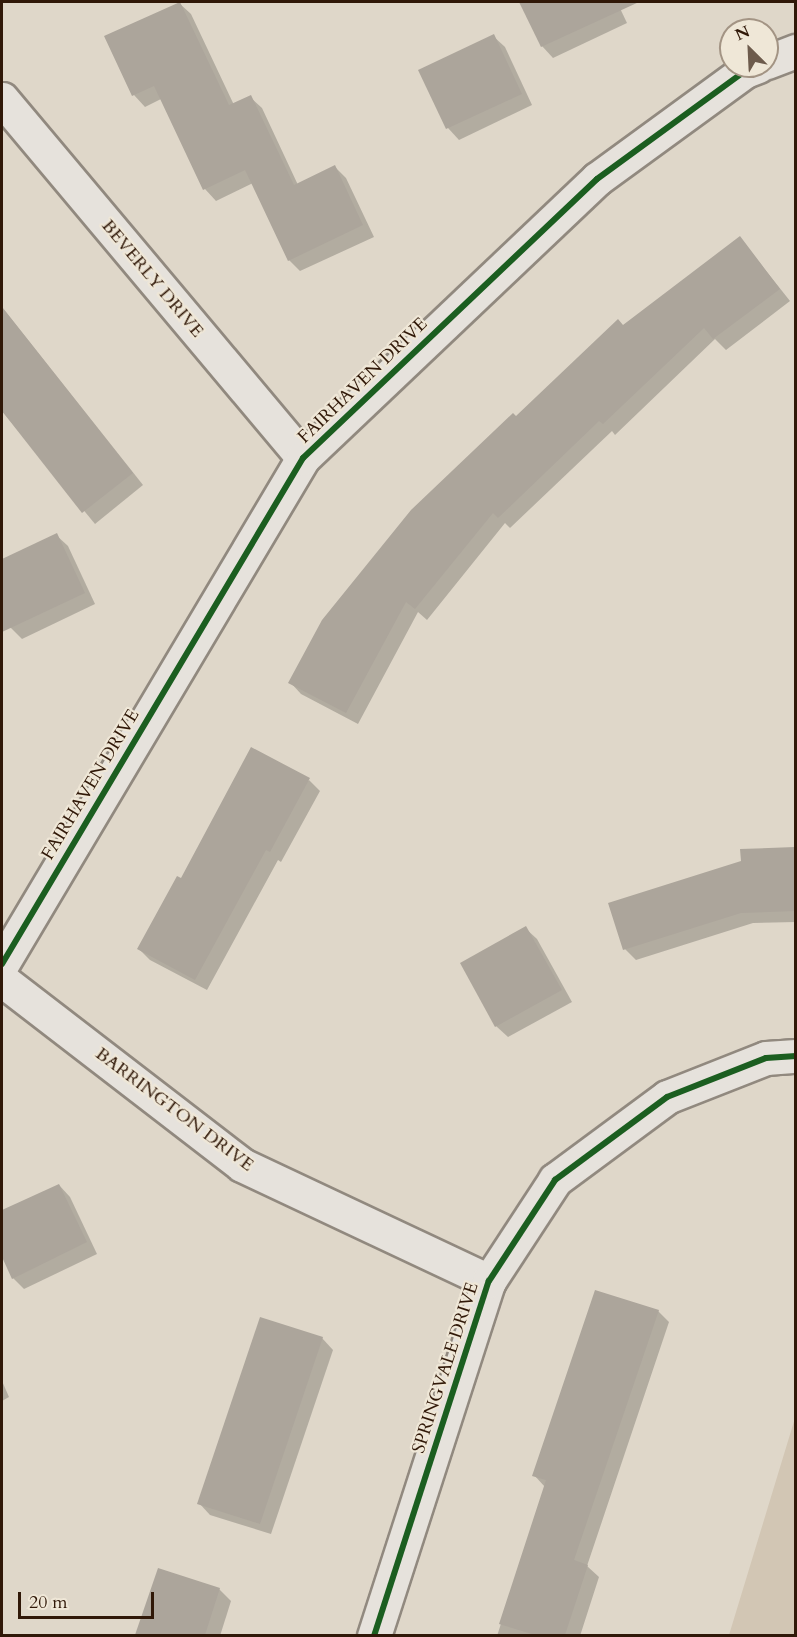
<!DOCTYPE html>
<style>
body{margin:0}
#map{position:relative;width:797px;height:1637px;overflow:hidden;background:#dfd7c9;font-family:Cardo,serif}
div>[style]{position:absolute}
.green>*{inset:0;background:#d2c6b4}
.shadow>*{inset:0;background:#0003}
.building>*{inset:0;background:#aca59b}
.roads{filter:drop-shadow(2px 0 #91897f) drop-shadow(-2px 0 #91897f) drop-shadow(0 2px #91897f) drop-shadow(0 -2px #91897f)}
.minor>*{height:33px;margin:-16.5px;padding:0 16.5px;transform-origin:16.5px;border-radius:16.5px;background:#e6e2dc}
.cycleway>*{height:6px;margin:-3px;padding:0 3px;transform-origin:3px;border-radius:3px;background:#1b5e20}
span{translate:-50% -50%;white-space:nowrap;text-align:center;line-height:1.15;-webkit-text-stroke:4.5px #efe7d7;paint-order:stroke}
.street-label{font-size:18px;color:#301808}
.frame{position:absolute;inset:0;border:3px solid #301808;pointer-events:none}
.north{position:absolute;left:719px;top:18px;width:60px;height:60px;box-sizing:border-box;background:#efe7d7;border:2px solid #a39484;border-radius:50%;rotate:336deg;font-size:16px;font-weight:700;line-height:24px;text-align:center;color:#301808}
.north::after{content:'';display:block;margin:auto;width:21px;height:27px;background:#6d5b4c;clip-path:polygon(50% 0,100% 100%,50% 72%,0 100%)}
.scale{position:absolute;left:18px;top:1592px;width:136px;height:27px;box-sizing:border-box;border:3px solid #301808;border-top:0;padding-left:8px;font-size:18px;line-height:21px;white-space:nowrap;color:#301808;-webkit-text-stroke:4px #efe7d7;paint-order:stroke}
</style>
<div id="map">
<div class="green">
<i style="clip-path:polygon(795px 1418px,795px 1635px,729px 1635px,757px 1543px)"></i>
</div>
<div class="shadow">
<i style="clip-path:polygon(521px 2px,617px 2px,627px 23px,553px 58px,542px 46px)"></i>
<i style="clip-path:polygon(179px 3px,191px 14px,234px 105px,250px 97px,262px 108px,298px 185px,335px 167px,346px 178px,374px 237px,300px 271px,289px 260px,253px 183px,216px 201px,205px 189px,161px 99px,145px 107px,134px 95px)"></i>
<i style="clip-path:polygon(493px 36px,505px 47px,532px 105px,459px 140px,448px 128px,420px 70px)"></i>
<i style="clip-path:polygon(740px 238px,790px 301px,726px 350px,715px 339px,615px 435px,612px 431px,510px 528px,505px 523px,427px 620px,418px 612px,358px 724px,301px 694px,290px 682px,516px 418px,623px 326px)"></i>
<i style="clip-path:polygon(2px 307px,143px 485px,95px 524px,2px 411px)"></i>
<i style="clip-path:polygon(56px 535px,68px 546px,95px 604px,22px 639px,10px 627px,2px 609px,2px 561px)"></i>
<i style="clip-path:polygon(309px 780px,320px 791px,281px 862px,278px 860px,207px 990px,150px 960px,139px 949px)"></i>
<i style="clip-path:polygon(796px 848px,796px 922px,753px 923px,636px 960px,625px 949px,742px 862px,742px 850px)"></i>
<i style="clip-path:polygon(525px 928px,537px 939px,572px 1002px,508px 1037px,496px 1026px)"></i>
<i style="clip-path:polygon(59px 1185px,70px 1197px,97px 1254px,24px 1289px,13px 1278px,2px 1254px,2px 1212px)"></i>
<i style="clip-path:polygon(658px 1311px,669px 1322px,587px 1566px,599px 1577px,580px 1636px,497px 1636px,545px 1487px,534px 1475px)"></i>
<i style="clip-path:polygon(322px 1338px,333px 1350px,271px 1534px,210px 1515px,199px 1503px)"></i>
<i style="clip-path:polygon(2px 1381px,9px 1397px,2px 1401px)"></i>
<i style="clip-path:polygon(159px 1569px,219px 1589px,231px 1601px,220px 1636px,136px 1636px)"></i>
</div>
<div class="building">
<i style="clip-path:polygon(180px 2px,229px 105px,251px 95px,294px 185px,335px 165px,363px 225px,288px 261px,245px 170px,203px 190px,154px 86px,132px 96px,104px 36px)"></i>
<i style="clip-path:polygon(519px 2px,639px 2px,541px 47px)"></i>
<i style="clip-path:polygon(494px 34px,522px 94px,446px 129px,418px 70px)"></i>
<i style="clip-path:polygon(740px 236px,780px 289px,713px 339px,704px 328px,603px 424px,599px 421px,498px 518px,493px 513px,415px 609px,406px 602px,346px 713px,288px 683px,322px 620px,411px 510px,513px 413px,516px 416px,618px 319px,623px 325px)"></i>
<i style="clip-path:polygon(2px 307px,133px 473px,82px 513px,2px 411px)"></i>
<i style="clip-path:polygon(57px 533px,85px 593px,2px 632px,2px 559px)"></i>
<i style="clip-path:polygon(251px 747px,310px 778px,270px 852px,266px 850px,195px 980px,137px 949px,177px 876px,181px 878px)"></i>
<i style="clip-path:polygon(795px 847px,795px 911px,741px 913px,623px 950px,608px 903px,741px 861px,740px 849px)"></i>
<i style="clip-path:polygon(526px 926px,562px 990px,495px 1027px,460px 963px)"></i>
<i style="clip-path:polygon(59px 1184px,87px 1242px,12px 1279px,2px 1257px,2px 1210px)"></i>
<i style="clip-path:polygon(595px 1290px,659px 1310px,574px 1560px,588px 1565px,565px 1635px,535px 1635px,499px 1624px,546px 1480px,532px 1476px)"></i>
<i style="clip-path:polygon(260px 1317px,323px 1337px,260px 1524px,197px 1504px)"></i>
<i style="clip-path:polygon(158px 1568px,220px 1588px,205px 1635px,135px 1635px)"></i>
</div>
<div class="roads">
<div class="minor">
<i style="left:767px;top:62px;width:31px;rotate:-21deg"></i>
<i style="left:2px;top:99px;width:468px;rotate:50deg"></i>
<i style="left:2px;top:964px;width:589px;rotate:-59.25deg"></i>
<i style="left:303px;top:458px;width:405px;rotate:-43.5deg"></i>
<i style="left:597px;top:179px;width:183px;rotate:-36.1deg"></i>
<i style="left:745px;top:71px;width:14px;rotate:-21deg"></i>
<i style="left:2px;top:980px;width:303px;rotate:37.6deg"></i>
<i style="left:242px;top:1165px;width:273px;rotate:25.2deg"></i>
<i style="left:374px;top:1636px;width:373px;rotate:-72.1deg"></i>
<i style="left:489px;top:1281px;width:121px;rotate:-56.8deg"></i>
<i style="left:555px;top:1180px;width:139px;rotate:-36.5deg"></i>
<i style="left:667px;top:1097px;width:106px;rotate:-21.5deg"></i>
<i style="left:766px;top:1058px;width:30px;rotate:-4deg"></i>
</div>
</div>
<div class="cycleway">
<i style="left:2px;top:964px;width:589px;rotate:-59.25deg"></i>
<i style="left:303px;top:458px;width:405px;rotate:-43.5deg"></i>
<i style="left:597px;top:179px;width:183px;rotate:-36.1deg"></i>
<i style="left:745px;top:71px;width:14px;rotate:-21deg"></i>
<i style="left:374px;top:1636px;width:373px;rotate:-72.1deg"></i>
<i style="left:489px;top:1281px;width:121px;rotate:-56.8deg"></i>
<i style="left:555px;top:1180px;width:139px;rotate:-36.5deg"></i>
<i style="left:667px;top:1097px;width:106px;rotate:-21.5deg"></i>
<i style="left:766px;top:1058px;width:30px;rotate:-4deg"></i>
</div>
<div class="street-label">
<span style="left:152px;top:279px;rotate:50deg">BEVERLY DRIVE</span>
<span style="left:363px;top:381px;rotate:-44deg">FAIRHAVEN DRIVE</span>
<span style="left:91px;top:785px;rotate:-59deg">FAIRHAVEN DRIVE</span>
<span style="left:174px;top:1110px;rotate:37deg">BARRINGTON DRIVE</span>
<span style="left:446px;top:1368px;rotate:-72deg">SPRINGVALE DRIVE</span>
</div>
<div class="frame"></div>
<div class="north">N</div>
<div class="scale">20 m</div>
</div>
